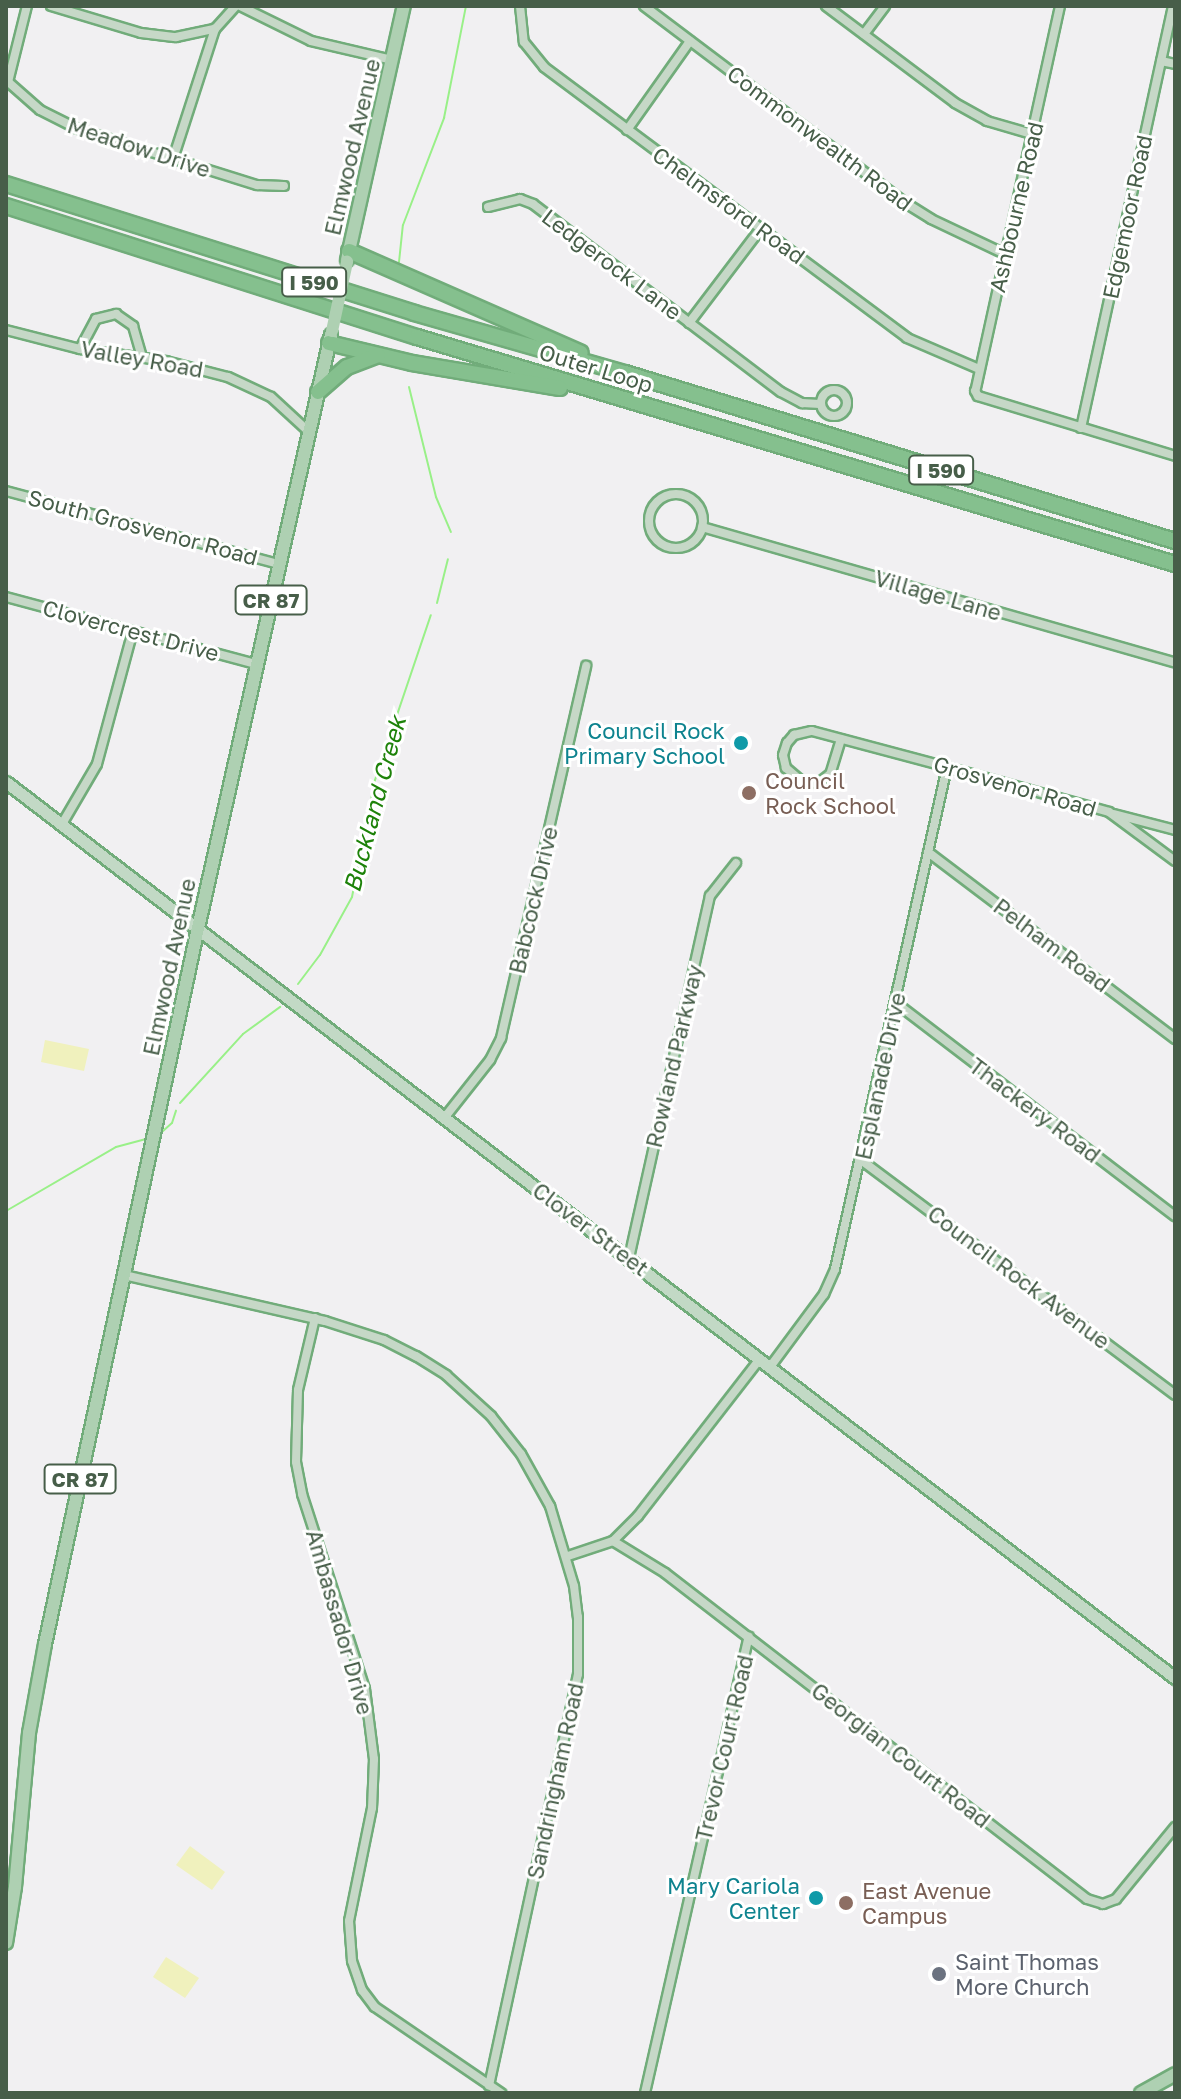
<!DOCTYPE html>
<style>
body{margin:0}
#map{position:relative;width:1181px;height:2099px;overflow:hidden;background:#f1f0f2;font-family:"Golos Text",sans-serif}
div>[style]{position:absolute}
.green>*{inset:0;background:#f0f1bd}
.stream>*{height:2px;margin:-1px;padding:0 1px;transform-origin:1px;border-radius:1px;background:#99f088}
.roads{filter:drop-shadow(2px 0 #71ac7a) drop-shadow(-2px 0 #71ac7a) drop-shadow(0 2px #71ac7a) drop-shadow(0 -2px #71ac7a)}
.street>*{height:8px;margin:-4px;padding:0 4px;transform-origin:4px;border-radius:4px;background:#c6d8c7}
.street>.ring{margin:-4px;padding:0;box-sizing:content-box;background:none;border:8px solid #c6d8c7;border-radius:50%}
.secondary>*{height:11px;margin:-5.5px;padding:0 5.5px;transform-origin:5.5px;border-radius:5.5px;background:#c2d9c5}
.primary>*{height:12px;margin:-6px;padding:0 6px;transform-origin:6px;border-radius:6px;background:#aed0b2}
.highway>*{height:14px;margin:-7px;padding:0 7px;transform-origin:7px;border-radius:7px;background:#85c08e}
.primary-bridge>*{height:12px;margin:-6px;padding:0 6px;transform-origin:6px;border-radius:6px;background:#aed0b2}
.dots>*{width:22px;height:22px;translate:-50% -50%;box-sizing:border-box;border:4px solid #fff;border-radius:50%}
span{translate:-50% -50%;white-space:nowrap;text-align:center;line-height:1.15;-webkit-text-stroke:6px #fff;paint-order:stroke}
.shield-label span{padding:2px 6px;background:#fff;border:2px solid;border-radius:6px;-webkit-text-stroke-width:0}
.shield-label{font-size:20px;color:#475e49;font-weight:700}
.street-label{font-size:22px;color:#475e49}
.culture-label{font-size:22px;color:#0d838f}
.right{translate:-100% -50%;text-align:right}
.education-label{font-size:22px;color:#785e54}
.left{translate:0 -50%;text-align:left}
.worship-label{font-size:22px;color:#5b616d}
.water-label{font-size:24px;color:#1d8209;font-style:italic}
.frame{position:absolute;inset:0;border:8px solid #475e49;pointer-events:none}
</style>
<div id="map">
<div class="green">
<i style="clip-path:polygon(45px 1040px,89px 1049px,84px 1071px,41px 1062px)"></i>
<i style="clip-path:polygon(190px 1846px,225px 1872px,212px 1890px,176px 1865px)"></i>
<i style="clip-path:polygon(166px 1957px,199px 1978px,185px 1998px,153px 1977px)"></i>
</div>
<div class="stream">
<i style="left:399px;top:262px;width:37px;rotate:-84deg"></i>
<i style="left:403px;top:225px;width:115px;rotate:-69deg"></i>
<i style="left:444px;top:118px;width:114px;rotate:-78.9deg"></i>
<i style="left:409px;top:387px;width:113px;rotate:76.2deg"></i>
<i style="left:436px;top:497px;width:38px;rotate:67deg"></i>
<i style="left:437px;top:603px;width:45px;rotate:-76deg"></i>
<i style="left:298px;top:984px;width:36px;rotate:-53deg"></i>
<i style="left:320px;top:955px;width:66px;rotate:-61.1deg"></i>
<i style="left:352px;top:897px;width:119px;rotate:-78.9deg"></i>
<i style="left:375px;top:780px;width:174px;rotate:-71.3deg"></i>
<i style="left:180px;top:1103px;width:93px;rotate:-47.6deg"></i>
<i style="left:243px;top:1034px;width:46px;rotate:-36.1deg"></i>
<i style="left:163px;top:1131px;width:12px;rotate:-42deg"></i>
<i style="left:172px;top:1123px;width:13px;rotate:-72deg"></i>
<i style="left:6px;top:1211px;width:127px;rotate:-30.2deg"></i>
<i style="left:116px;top:1147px;width:31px;rotate:-15deg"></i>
</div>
<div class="roads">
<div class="street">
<i style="left:51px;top:6px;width:94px;rotate:16.7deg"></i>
<i style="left:141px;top:33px;width:35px;rotate:7deg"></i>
<i style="left:176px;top:37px;width:40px;rotate:-12deg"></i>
<i style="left:215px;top:29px;width:31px;rotate:-48deg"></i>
<i style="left:240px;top:6px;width:79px;rotate:26.2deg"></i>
<i style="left:311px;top:41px;width:83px;rotate:13.2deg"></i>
<i style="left:520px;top:6px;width:36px;rotate:84deg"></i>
<i style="left:524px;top:42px;width:32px;rotate:51deg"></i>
<i style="left:544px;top:67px;width:453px;rotate:36.7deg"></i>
<i style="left:907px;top:338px;width:78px;rotate:23.3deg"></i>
<i style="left:644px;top:6px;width:326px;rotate:37deg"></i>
<i style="left:904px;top:202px;width:32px;rotate:32deg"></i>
<i style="left:931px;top:219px;width:82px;rotate:25.3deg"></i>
<i style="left:826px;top:6px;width:161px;rotate:36.9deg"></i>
<i style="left:955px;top:103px;width:37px;rotate:29deg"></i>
<i style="left:987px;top:121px;width:47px;rotate:16.1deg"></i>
<i style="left:1060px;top:6px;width:394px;rotate:102.4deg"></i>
<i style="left:975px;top:391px;width:6px;rotate:59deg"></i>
<i style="left:978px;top:396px;width:206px;rotate:16.9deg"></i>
<i style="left:864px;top:34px;width:35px;rotate:-53deg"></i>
<i style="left:1161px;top:61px;width:14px;rotate:12deg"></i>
<i style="left:6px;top:80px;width:45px;rotate:41.4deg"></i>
<i style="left:40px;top:110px;width:42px;rotate:26.6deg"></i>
<i style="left:78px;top:129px;width:188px;rotate:17.4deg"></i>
<i style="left:257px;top:185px;width:27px;rotate:2deg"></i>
<i style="left:8px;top:82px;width:78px;rotate:-76deg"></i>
<i style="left:627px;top:130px;width:109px;rotate:-54.7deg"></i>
<i style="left:173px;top:159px;width:137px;rotate:-72.1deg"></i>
<i style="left:488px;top:207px;width:33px;rotate:-14deg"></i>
<i style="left:520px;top:199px;width:14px;rotate:21deg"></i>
<i style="left:533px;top:204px;width:311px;rotate:37.2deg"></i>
<i style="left:781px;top:392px;width:24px;rotate:28deg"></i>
<i style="left:802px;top:403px;width:18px;rotate:3deg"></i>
<i style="left:689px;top:323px;width:119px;rotate:-52.8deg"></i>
<i style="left:6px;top:330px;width:76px;rotate:14.4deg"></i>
<i style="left:80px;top:349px;width:87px;rotate:7.9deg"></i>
<i style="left:166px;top:361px;width:64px;rotate:14.5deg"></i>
<i style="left:228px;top:377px;width:47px;rotate:24.9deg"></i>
<i style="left:271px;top:397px;width:52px;rotate:42.6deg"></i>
<i style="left:80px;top:349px;width:34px;rotate:-62deg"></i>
<i style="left:96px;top:319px;width:21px;rotate:-14deg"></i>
<i style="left:116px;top:314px;width:21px;rotate:35deg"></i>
<i style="left:133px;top:326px;width:33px;rotate:74deg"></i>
<i class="ring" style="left:821px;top:390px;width:18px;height:18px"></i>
<i style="left:1081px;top:428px;width:432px;rotate:-77.7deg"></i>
<i style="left:6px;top:491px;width:283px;rotate:15deg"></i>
<i class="ring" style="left:649px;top:494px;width:46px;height:46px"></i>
<i style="left:702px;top:527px;width:492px;rotate:16deg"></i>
<i style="left:6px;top:597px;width:259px;rotate:15deg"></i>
<i style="left:841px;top:739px;width:37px;rotate:107deg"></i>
<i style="left:830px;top:774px;width:13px;rotate:141deg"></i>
<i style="left:820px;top:782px;width:15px;rotate:172deg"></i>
<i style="left:805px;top:784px;width:25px;rotate:-140deg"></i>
<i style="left:786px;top:768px;width:13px;rotate:-103deg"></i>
<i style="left:783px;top:755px;width:13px;rotate:-72deg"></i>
<i style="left:787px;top:743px;width:11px;rotate:-49deg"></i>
<i style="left:794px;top:735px;width:18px;rotate:-13deg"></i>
<i style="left:812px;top:731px;width:140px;rotate:14.9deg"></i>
<i style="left:947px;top:767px;width:168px;rotate:15.5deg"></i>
<i style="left:1109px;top:812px;width:82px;rotate:36.6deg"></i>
<i style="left:1114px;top:814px;width:63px;rotate:14.7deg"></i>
<i style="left:62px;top:824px;width:69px;rotate:-59.7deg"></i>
<i style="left:97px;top:764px;width:138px;rotate:-74.9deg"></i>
<i style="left:928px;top:852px;width:310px;rotate:37.1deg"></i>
<i style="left:896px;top:1003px;width:351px;rotate:37.4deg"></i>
<i style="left:445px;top:1117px;width:73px;rotate:-51.7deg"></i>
<i style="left:490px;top:1060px;width:25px;rotate:-63deg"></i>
<i style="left:501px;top:1038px;width:382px;rotate:-77.1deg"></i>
<i style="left:861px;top:1160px;width:392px;rotate:36.8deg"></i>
<i style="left:629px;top:1258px;width:371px;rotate:-77.4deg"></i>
<i style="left:710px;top:896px;width:42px;rotate:-51.8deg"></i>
<i style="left:124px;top:1275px;width:206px;rotate:12.9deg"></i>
<i style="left:325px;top:1321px;width:62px;rotate:17.9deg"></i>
<i style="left:384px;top:1340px;width:36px;rotate:27deg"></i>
<i style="left:416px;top:1356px;width:36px;rotate:32deg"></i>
<i style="left:446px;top:1375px;width:61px;rotate:42.3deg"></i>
<i style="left:491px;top:1416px;width:48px;rotate:51.7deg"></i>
<i style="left:521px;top:1454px;width:60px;rotate:60.9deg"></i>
<i style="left:550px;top:1506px;width:84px;rotate:73.3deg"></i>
<i style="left:574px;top:1586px;width:31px;rotate:83deg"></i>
<i style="left:578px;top:1617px;width:57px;rotate:90deg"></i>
<i style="left:578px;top:1674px;width:421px;rotate:102.2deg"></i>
<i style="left:315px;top:1318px;width:74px;rotate:103.3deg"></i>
<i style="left:298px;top:1390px;width:72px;rotate:91.6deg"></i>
<i style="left:296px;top:1462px;width:33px;rotate:79deg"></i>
<i style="left:302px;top:1494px;width:205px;rotate:72.1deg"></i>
<i style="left:365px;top:1689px;width:71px;rotate:82.7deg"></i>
<i style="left:374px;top:1759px;width:49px;rotate:92.3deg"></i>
<i style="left:372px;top:1808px;width:115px;rotate:101.5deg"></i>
<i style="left:349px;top:1921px;width:40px;rotate:85.7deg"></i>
<i style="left:352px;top:1961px;width:31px;rotate:71deg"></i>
<i style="left:362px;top:1990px;width:21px;rotate:53deg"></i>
<i style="left:375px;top:2007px;width:153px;rotate:34.3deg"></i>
<i style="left:770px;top:1367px;width:91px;rotate:-53.5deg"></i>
<i style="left:824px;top:1294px;width:27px;rotate:-66deg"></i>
<i style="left:835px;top:1269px;width:514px;rotate:-77.42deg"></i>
<i style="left:613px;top:1541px;width:61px;rotate:31.6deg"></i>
<i style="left:665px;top:1573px;width:533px;rotate:37.69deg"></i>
<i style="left:1087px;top:1899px;width:17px;rotate:17deg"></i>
<i style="left:1103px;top:1904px;width:14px;rotate:-21deg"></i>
<i style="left:1116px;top:1899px;width:93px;rotate:-50.7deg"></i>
<i style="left:568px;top:1556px;width:47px;rotate:-18.4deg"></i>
<i style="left:613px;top:1541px;width:35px;rotate:-45deg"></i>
<i style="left:638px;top:1516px;width:199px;rotate:-52.2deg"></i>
<i style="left:645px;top:2093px;width:468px;rotate:-77.2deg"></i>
</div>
<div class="secondary">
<i style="left:6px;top:782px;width:1473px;rotate:37.47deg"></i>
</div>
<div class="primary">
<i style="left:347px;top:260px;width:260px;rotate:-77.4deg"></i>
<i style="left:6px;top:1943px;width:57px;rotate:-80.9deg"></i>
<i style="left:15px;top:1887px;width:155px;rotate:-84.8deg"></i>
<i style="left:29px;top:1733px;width:90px;rotate:-79.8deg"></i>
<i style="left:45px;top:1644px;width:732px;rotate:-77.94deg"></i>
<i style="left:198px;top:928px;width:608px;rotate:-77.36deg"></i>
<i style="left:1141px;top:2093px;width:39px;rotate:-29deg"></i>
</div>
<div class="highway">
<i style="left:6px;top:184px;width:428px;rotate:17.5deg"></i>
<i style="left:414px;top:313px;width:219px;rotate:15.9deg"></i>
<i style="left:625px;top:373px;width:575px;rotate:16.99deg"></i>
<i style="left:6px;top:206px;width:431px;rotate:17.7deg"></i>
<i style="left:417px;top:337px;width:791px;rotate:16.67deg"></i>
<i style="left:349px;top:251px;width:253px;rotate:23.7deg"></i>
<i style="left:329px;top:343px;width:85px;rotate:13.5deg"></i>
<i style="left:412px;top:363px;width:150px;rotate:9.6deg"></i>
<i style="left:318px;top:392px;width:38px;rotate:-41deg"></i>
<i style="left:347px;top:367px;width:33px;rotate:-21deg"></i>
</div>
</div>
<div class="primary-bridge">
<i style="left:332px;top:331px;width:71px;rotate:-77.7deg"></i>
</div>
<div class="dots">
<i style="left:741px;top:743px;background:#0f9aa8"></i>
<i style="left:749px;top:793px;background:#8d6e63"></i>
<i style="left:816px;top:1898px;background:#0f9aa8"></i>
<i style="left:846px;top:1903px;background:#8d6e63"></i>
<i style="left:939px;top:1974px;background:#6b7280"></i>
</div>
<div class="shield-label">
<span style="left:314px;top:282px">I 590</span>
<span style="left:941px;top:470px">I 590</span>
<span style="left:271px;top:600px">CR 87</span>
<span style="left:80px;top:1479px">CR 87</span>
</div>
<div class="street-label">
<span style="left:820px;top:138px;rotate:37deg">Commonwealth Road</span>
<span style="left:139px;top:147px;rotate:18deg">Meadow Drive</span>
<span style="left:352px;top:147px;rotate:-77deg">Elmwood Avenue</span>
<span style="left:729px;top:205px;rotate:36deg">Chelmsford Road</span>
<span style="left:1016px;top:207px;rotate:-77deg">Ashbourne Road</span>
<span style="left:1127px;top:217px;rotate:-78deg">Edgemoor Road</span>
<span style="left:612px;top:264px;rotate:37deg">Ledgerock Lane</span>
<span style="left:142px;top:359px;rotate:10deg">Valley Road</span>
<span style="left:596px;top:368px;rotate:17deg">Outer Loop</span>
<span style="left:143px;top:527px;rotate:15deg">South Grosvenor Road</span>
<span style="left:938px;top:595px;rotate:16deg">Village Lane</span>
<span style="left:131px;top:630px;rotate:15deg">Clovercrest Drive</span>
<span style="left:1015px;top:786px;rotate:16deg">Grosvenor Road</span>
<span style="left:533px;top:900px;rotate:-77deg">Babcock Drive</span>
<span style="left:1052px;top:945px;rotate:37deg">Pelham Road</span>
<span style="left:169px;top:967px;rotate:-78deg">Elmwood Avenue</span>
<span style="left:674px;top:1056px;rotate:-77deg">Rowland Parkway</span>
<span style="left:880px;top:1076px;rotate:-78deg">Esplanade Drive</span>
<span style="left:1035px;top:1110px;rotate:37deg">Thackery Road</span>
<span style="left:591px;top:1229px;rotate:37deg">Clover Street</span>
<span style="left:1019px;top:1277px;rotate:37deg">Council Rock Avenue</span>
<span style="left:340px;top:1622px;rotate:74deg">Ambassador Drive</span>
<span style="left:724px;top:1748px;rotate:-77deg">Trevor Court Road</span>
<span style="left:901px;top:1755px;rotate:38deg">Georgian Court Road</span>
<span style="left:555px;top:1781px;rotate:-78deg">Sandringham Road</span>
</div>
<div class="culture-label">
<span class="right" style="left:725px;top:743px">Council Rock<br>Primary School</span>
<span class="right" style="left:800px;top:1898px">Mary Cariola<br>Center</span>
</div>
<div class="education-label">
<span class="left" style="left:765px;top:793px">Council<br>Rock School</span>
<span class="left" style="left:862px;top:1903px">East Avenue<br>Campus</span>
</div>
<div class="worship-label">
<span class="left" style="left:955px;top:1974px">Saint Thomas<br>More Church</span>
</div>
<div class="water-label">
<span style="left:374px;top:804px;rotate:-75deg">Buckland Creek</span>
</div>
<div class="frame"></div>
</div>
